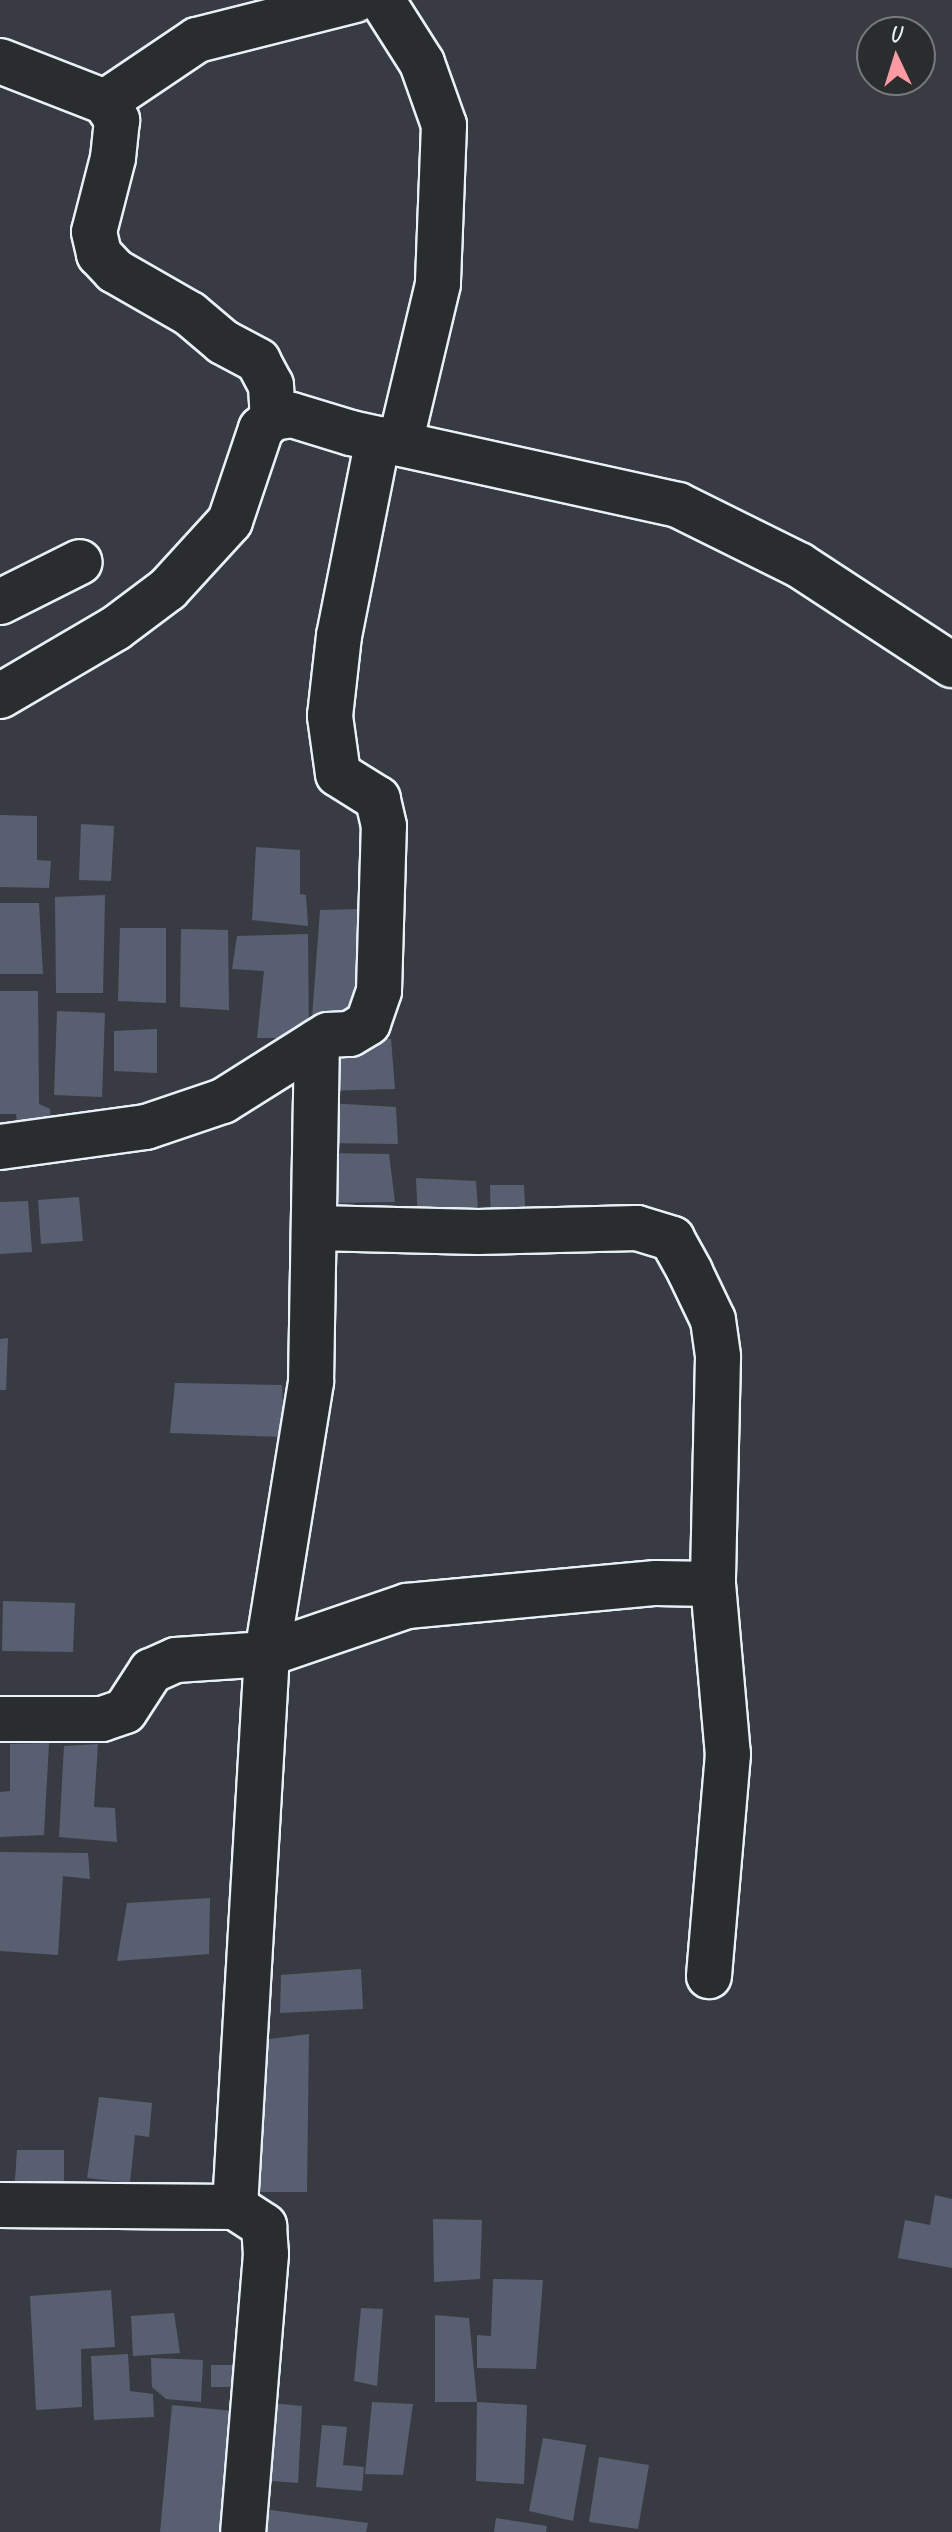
<!DOCTYPE html>
<style>
body{margin:0}
#map{position:relative;width:952px;height:2532px;overflow:hidden;background:#383c42;font-family:Caveat,sans-serif}
div>[style]{position:absolute}
.building>*{inset:0;background:#585f70}
.roads{filter:drop-shadow(2px 0 #e8f1f8) drop-shadow(-2px 0 #e8f1f8) drop-shadow(0 2px #e8f1f8) drop-shadow(0 -2px #e8f1f8)}
.minor>*{height:44px;margin:-22px;padding:0 22px;transform-origin:22px;border-radius:22px;background:#2a2d2e}
span{translate:-50% -50%;white-space:nowrap;text-align:center;line-height:1.15;-webkit-text-stroke:8px #2a2d2e;paint-order:stroke}
.north{position:absolute;left:856px;top:16px;width:80px;height:80px;box-sizing:border-box;background:#2a2d2e;border:2px solid #767b7f;border-radius:50%;rotate:356deg;font-size:22px;font-weight:700;line-height:32px;text-align:center;color:#e8f1f8}
.north::after{content:'';display:block;margin:auto;width:28px;height:36px;background:#ff9aa2;clip-path:polygon(50% 0,100% 100%,50% 72%,0 100%)}
</style>
<div id="map">
<div class="building">
<i style="clip-path:polygon(0 815px,37px 816px,37px 860px,51px 861px,49px 888px,0 887px)"></i>
<i style="clip-path:polygon(81px 824px,114px 826px,111px 881px,79px 880px)"></i>
<i style="clip-path:polygon(256px 847px,300px 850px,300px 894px,306px 895px,308px 926px,252px 920px)"></i>
<i style="clip-path:polygon(105px 895px,103px 993px,56px 993px,55px 897px)"></i>
<i style="clip-path:polygon(0 903px,39px 903px,43px 974px,0 974px)"></i>
<i style="clip-path:polygon(363px 909px,356px 1023px,312px 1018px,320px 910px)"></i>
<i style="clip-path:polygon(120px 928px,166px 928px,166px 1003px,118px 1001px)"></i>
<i style="clip-path:polygon(181px 929px,228px 930px,229px 1010px,180px 1007px)"></i>
<i style="clip-path:polygon(308px 934px,309px 1038px,257px 1038px,264px 971px,232px 969px,237px 936px)"></i>
<i style="clip-path:polygon(0 991px,38px 991px,39px 1104px,50px 1109px,52px 1131px,18px 1132px,16px 1114px,0 1114px)"></i>
<i style="clip-path:polygon(57px 1011px,105px 1013px,102px 1097px,54px 1095px)"></i>
<i style="clip-path:polygon(157px 1029px,157px 1073px,114px 1071px,114px 1031px)"></i>
<i style="clip-path:polygon(391px 1039px,395px 1089px,324px 1091px,328px 1040px)"></i>
<i style="clip-path:polygon(327px 1103px,396px 1107px,398px 1144px,325px 1143px)"></i>
<i style="clip-path:polygon(324px 1153px,389px 1154px,395px 1202px,324px 1203px)"></i>
<i style="clip-path:polygon(416px 1178px,476px 1181px,479px 1222px,418px 1222px)"></i>
<i style="clip-path:polygon(490px 1185px,524px 1185px,526px 1226px,491px 1227px)"></i>
<i style="clip-path:polygon(79px 1197px,83px 1241px,41px 1244px,38px 1200px)"></i>
<i style="clip-path:polygon(28px 1201px,32px 1252px,0 1254px,0 1202px)"></i>
<i style="clip-path:polygon(8px 1338px,6px 1390px,0 1390px,0 1339px)"></i>
<i style="clip-path:polygon(175px 1383px,282px 1385px,284px 1437px,170px 1433px)"></i>
<i style="clip-path:polygon(3px 1601px,75px 1603px,73px 1652px,2px 1651px)"></i>
<i style="clip-path:polygon(49px 1743px,44px 1835px,0 1837px,0 1792px,10px 1791px,10px 1744px)"></i>
<i style="clip-path:polygon(98px 1744px,94px 1807px,115px 1808px,117px 1842px,59px 1837px,64px 1746px)"></i>
<i style="clip-path:polygon(0 1852px,88px 1853px,90px 1879px,63px 1876px,58px 1955px,0 1951px)"></i>
<i style="clip-path:polygon(210px 1898px,209px 1954px,117px 1961px,127px 1903px)"></i>
<i style="clip-path:polygon(361px 1969px,363px 2009px,280px 2013px,281px 1975px)"></i>
<i style="clip-path:polygon(309px 2034px,307px 2192px,249px 2192px,253px 2041px)"></i>
<i style="clip-path:polygon(99px 2097px,152px 2103px,149px 2137px,135px 2135px,130px 2183px,87px 2178px)"></i>
<i style="clip-path:polygon(17px 2150px,64px 2150px,64px 2195px,14px 2195px)"></i>
<i style="clip-path:polygon(935px 2195px,952px 2199px,952px 2268px,898px 2258px,905px 2220px,930px 2225px)"></i>
<i style="clip-path:polygon(433px 2219px,482px 2220px,480px 2279px,434px 2282px)"></i>
<i style="clip-path:polygon(493px 2279px,543px 2280px,536px 2369px,477px 2368px,477px 2335px,491px 2336px)"></i>
<i style="clip-path:polygon(111px 2290px,115px 2347px,81px 2349px,82px 2407px,36px 2410px,30px 2296px)"></i>
<i style="clip-path:polygon(361px 2308px,383px 2309px,377px 2386px,354px 2381px)"></i>
<i style="clip-path:polygon(174px 2313px,180px 2353px,133px 2356px,131px 2316px)"></i>
<i style="clip-path:polygon(435px 2315px,469px 2318px,477px 2402px,435px 2402px)"></i>
<i style="clip-path:polygon(128px 2354px,130px 2391px,153px 2394px,154px 2417px,94px 2420px,91px 2356px)"></i>
<i style="clip-path:polygon(151px 2358px,203px 2360px,201px 2402px,166px 2399px,152px 2387px)"></i>
<i style="clip-path:polygon(211px 2365px,252px 2365px,252px 2387px,211px 2387px)"></i>
<i style="clip-path:polygon(262px 2402px,302px 2406px,298px 2483px,258px 2480px)"></i>
<i style="clip-path:polygon(372px 2402px,413px 2404px,403px 2475px,365px 2474px)"></i>
<i style="clip-path:polygon(477px 2402px,527px 2405px,524px 2484px,476px 2481px)"></i>
<i style="clip-path:polygon(172px 2405px,233px 2411px,220px 2532px,160px 2532px)"></i>
<i style="clip-path:polygon(322px 2425px,347px 2427px,343px 2465px,364px 2467px,362px 2491px,316px 2487px)"></i>
<i style="clip-path:polygon(543px 2438px,586px 2445px,573px 2521px,529px 2511px)"></i>
<i style="clip-path:polygon(599px 2457px,649px 2465px,638px 2529px,589px 2522px)"></i>
<i style="clip-path:polygon(263px 2509px,368px 2523px,366px 2532px,262px 2532px)"></i>
<i style="clip-path:polygon(496px 2518px,547px 2526px,546px 2532px,494px 2532px)"></i>
</div>
<div class="roads">
<div class="minor">
<i style="left:382px;top:0;width:75px;rotate:57.6deg"></i>
<i style="left:422px;top:63px;width:66px;rotate:70.5deg"></i>
<i style="left:444px;top:125px;width:159px;rotate:92.2deg"></i>
<i style="left:438px;top:284px;width:164px;rotate:103.4deg"></i>
<i style="left:0;top:61px;width:113px;rotate:21.3deg"></i>
<i style="left:105px;top:102px;width:22px;rotate:56deg"></i>
<i style="left:117px;top:120px;width:38px;rotate:96deg"></i>
<i style="left:113px;top:158px;width:76px;rotate:104.4deg"></i>
<i style="left:94px;top:232px;width:23px;rotate:77deg"></i>
<i style="left:99px;top:254px;width:23px;rotate:47deg"></i>
<i style="left:115px;top:271px;width:86px;rotate:29.8deg"></i>
<i style="left:190px;top:314px;width:43px;rotate:40.3deg"></i>
<i style="left:223px;top:342px;width:40px;rotate:28deg"></i>
<i style="left:258px;top:361px;width:27px;rotate:62deg"></i>
<i style="left:271px;top:385px;width:33px;rotate:87deg"></i>
<i style="left:105px;top:102px;width:111px;rotate:-34deg"></i>
<i style="left:197px;top:40px;width:163px;rotate:-14.2deg"></i>
<i style="left:0;top:602px;width:89px;rotate:-26.6deg"></i>
<i style="left:0;top:696px;width:134px;rotate:-30.4deg"></i>
<i style="left:116px;top:628px;width:65px;rotate:-36.9deg"></i>
<i style="left:168px;top:589px;width:92px;rotate:-47.6deg"></i>
<i style="left:230px;top:521px;width:97px;rotate:-71.4deg"></i>
<i style="left:261px;top:429px;width:16px;rotate:-43deg"></i>
<i style="left:273px;top:418px;width:19px;rotate:-9deg"></i>
<i style="left:292px;top:415px;width:62px;rotate:17deg"></i>
<i style="left:351px;top:433px;width:335px;rotate:12.4deg"></i>
<i style="left:678px;top:505px;width:135px;rotate:26.4deg"></i>
<i style="left:799px;top:565px;width:183px;rotate:33.2deg"></i>
<i style="left:0;top:1147px;width:147px;rotate:-7.8deg"></i>
<i style="left:146px;top:1127px;width:81px;rotate:-18.7deg"></i>
<i style="left:223px;top:1101px;width:124px;rotate:-32.2deg"></i>
<i style="left:328px;top:1035px;width:22px;rotate:-3deg"></i>
<i style="left:350px;top:1034px;width:21px;rotate:-31deg"></i>
<i style="left:368px;top:1023px;width:34px;rotate:-71deg"></i>
<i style="left:379px;top:991px;width:165px;rotate:-88.3deg"></i>
<i style="left:384px;top:826px;width:28px;rotate:-103deg"></i>
<i style="left:378px;top:799px;width:47px;rotate:-148deg"></i>
<i style="left:338px;top:774px;width:59px;rotate:-97.9deg"></i>
<i style="left:330px;top:716px;width:81px;rotate:-83.6deg"></i>
<i style="left:339px;top:636px;width:201px;rotate:-78.8deg"></i>
<i style="left:315px;top:1228px;width:163px;rotate:1.4deg"></i>
<i style="left:478px;top:1232px;width:159px;rotate:-1.4deg"></i>
<i style="left:637px;top:1228px;width:37px;rotate:17deg"></i>
<i style="left:672px;top:1239px;width:38px;rotate:61deg"></i>
<i style="left:690px;top:1272px;width:53px;rotate:64.4deg"></i>
<i style="left:713px;top:1320px;width:37px;rotate:82deg"></i>
<i style="left:718px;top:1357px;width:227px;rotate:91.3deg"></i>
<i style="left:713px;top:1584px;width:171px;rotate:85deg"></i>
<i style="left:728px;top:1754px;width:223px;rotate:94.9deg"></i>
<i style="left:0;top:1719px;width:102px"></i>
<i style="left:102px;top:1719px;width:24px;rotate:-19deg"></i>
<i style="left:125px;top:1711px;width:48px;rotate:-57deg"></i>
<i style="left:151px;top:1671px;width:27px;rotate:-24deg"></i>
<i style="left:176px;top:1660px;width:91px;rotate:-3.8deg"></i>
<i style="left:267px;top:1654px;width:148px;rotate:-18.9deg"></i>
<i style="left:407px;top:1606px;width:250px;rotate:-5.3deg"></i>
<i style="left:656px;top:1583px;width:57px;rotate:1deg"></i>
<i style="left:0;top:2205px;width:235px;rotate:0.5deg"></i>
<i style="left:235px;top:2207px;width:35px;rotate:33deg"></i>
<i style="left:264px;top:2226px;width:28px;rotate:86deg"></i>
<i style="left:266px;top:2254px;width:279px;rotate:94.7deg"></i>
<i style="left:235px;top:2207px;width:554px;rotate:-86.69deg"></i>
<i style="left:267px;top:1654px;width:276px;rotate:-80.8deg"></i>
<i style="left:311px;top:1382px;width:340px;rotate:-89deg"></i>
</div>
</div>
<div class="north">U</div>
</div>
